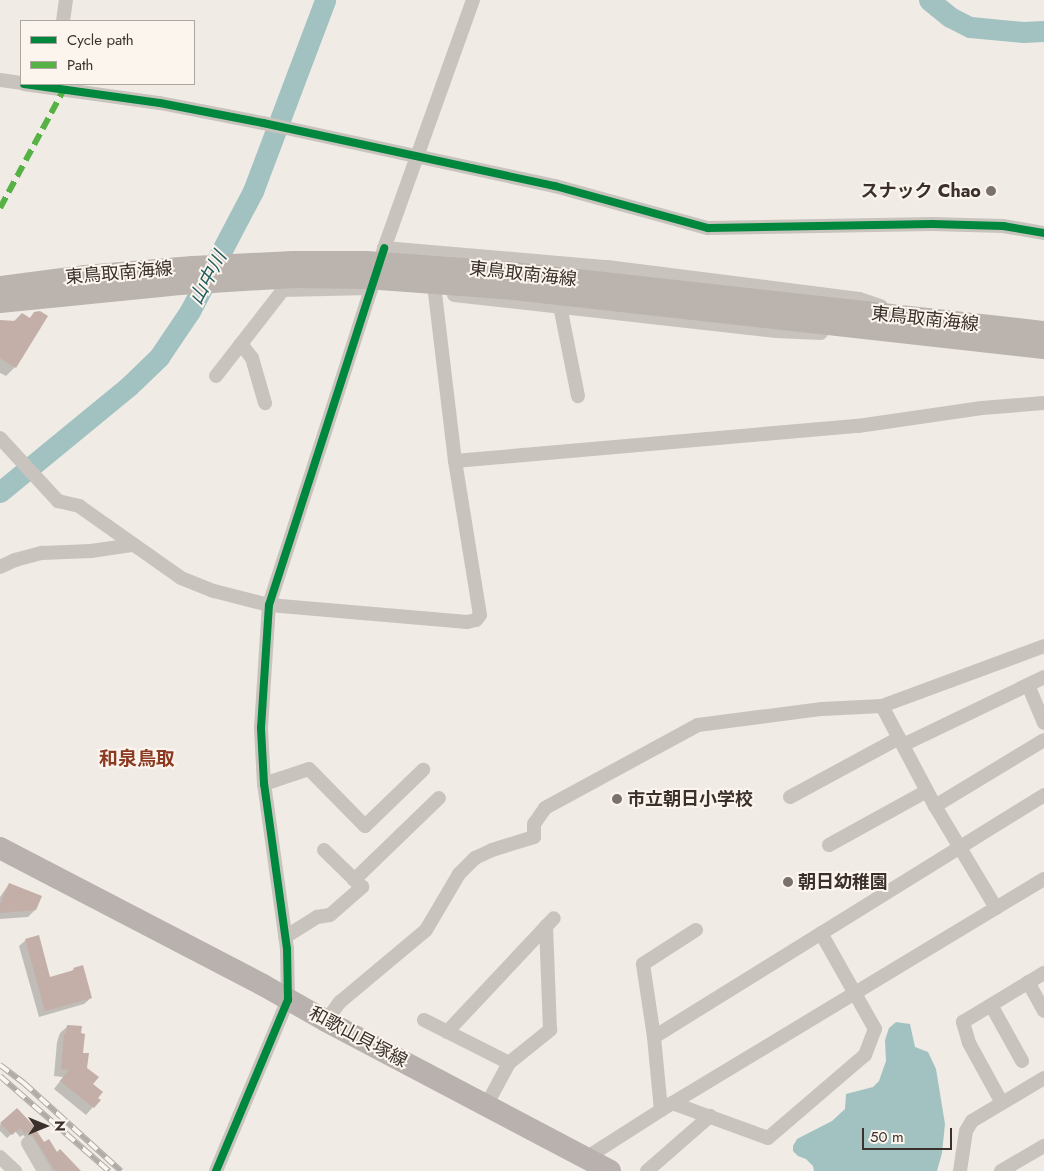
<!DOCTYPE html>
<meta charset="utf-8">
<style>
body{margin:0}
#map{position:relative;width:1044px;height:1171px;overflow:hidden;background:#f0ebe5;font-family:Jost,"Noto Sans JP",sans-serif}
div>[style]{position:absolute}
.water>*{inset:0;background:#a1c2c1}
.shadow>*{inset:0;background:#0003}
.river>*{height:21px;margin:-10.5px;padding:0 10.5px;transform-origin:10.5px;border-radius:10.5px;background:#a1c2c1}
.building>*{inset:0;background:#c3afa7}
.street>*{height:14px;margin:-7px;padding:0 7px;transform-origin:7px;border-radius:7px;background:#c9c3be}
.secondary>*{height:20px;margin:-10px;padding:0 10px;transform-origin:10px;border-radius:10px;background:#bab3ae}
.primary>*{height:22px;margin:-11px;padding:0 11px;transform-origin:11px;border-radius:11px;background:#b8b1ad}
.rail>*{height:5.5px;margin-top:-2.75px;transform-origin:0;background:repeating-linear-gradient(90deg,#fbf5ee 0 11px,#b1aca8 0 22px);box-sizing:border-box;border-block:1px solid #b1aca8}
.secondary-bridge>*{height:20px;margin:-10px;padding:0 10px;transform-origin:10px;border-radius:10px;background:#bab3ae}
.quiet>*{height:6px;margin-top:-3px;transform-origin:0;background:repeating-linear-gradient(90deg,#57b246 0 12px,transparent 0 18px)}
.cycleway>*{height:8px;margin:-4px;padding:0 4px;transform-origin:4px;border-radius:4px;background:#00873e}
.dots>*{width:14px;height:14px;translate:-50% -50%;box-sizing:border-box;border:2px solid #fbf5ee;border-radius:50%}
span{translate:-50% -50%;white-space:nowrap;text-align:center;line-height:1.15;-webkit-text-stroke:4px #fbf5ee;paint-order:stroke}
.poi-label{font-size:18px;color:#3b302b;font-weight:700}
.right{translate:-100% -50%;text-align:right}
.left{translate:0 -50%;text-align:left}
.street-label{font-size:18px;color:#3b302b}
.water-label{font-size:19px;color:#1f5a5e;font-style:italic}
.neighbourhood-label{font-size:19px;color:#8c3b22;font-weight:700}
.legend{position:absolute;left:20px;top:20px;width:175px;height:65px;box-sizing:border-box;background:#fbf5ee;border:1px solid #aea6a0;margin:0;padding:6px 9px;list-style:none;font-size:15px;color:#3b302b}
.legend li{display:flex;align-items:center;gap:10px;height:25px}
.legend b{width:25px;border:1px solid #aea6a0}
.north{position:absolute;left:20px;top:1101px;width:50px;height:50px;-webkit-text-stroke:4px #fbf5ee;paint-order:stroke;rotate:90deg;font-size:14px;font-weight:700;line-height:20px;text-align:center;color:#3b302b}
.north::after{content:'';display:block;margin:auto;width:18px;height:22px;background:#3b302b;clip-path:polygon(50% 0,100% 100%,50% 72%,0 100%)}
.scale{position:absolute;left:862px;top:1128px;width:90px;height:22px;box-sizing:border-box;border:2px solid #3b302b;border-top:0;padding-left:6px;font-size:15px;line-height:18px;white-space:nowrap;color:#3b302b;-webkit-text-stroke:4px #fbf5ee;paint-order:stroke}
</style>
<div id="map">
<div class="water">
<i style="clip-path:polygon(896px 1022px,910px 1024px,915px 1047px,928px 1052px,936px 1069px,945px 1124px,942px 1153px,937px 1171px,814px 1171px,813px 1166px,806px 1159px,798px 1156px,793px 1151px,793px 1146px,797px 1139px,832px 1121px,845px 1109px,846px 1094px,873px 1087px,879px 1081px,886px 1061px,885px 1040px,889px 1028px)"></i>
</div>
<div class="shadow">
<i style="clip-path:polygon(35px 313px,15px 367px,6px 376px,0 373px,0 327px,13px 322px,21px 314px,29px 319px)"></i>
<i style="clip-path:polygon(9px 884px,35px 910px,28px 917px,0 919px,0 897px)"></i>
<i style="clip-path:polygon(26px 940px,49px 979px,70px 973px,74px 969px,91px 998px,84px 1004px,39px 1017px,19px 946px)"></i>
<i style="clip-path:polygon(68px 1026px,82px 1054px,96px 1099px,93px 1107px,86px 1115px,54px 1089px,63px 1077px,54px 1076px,57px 1042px,60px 1033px)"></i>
<i style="clip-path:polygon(17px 1110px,44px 1144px,80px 1171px,48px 1171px,31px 1142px,23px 1135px,20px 1137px,15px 1131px,7px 1138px,0 1131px,0 1125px)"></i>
</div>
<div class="river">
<i style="left:929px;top:0;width:27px;rotate:39deg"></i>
<i style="left:950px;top:17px;width:22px;rotate:27deg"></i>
<i style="left:970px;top:27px;width:53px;rotate:5.4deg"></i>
<i style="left:1023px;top:32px;width:21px;rotate:-3deg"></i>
<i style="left:0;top:492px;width:167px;rotate:-39.4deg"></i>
<i style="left:129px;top:386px;width:42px;rotate:-44deg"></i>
<i style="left:159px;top:357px;width:55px;rotate:-56deg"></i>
<i style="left:190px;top:311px;width:136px;rotate:-62.3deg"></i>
<i style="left:253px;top:191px;width:204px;rotate:-69.3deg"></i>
</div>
<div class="building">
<i style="clip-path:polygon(40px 311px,48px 316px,16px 368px,0 358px,0 320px,16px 321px,22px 313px,30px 318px,34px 312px)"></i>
<i style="clip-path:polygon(9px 883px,42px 896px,36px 910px,0 913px,0 905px)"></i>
<i style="clip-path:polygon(39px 935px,50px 977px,74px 970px,73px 968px,83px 965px,92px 998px,45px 1011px,25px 939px)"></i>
<i style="clip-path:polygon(67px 1025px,82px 1026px,81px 1033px,85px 1034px,83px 1053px,89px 1053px,87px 1068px,99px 1077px,93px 1084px,103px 1092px,98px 1098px,101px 1100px,94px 1108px,60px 1081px,69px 1070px,61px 1069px,64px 1034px,66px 1034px)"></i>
<i style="clip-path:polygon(17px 1108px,33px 1125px,44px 1142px,49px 1139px,57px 1152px,60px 1149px,81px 1171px,55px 1171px,33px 1136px,28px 1132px,25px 1134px,20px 1128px,12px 1135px,0 1123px)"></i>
</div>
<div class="street">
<i style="left:473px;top:0;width:263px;rotate:109.7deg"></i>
<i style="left:384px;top:248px;width:224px;rotate:4.9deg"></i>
<i style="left:607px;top:267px;width:254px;rotate:7.2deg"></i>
<i style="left:859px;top:299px;width:23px;rotate:18deg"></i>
<i style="left:63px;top:21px;width:21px;rotate:-82deg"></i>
<i style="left:0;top:80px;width:21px;rotate:8deg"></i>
<i style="left:24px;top:84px;width:137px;rotate:8deg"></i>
<i style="left:160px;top:103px;width:105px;rotate:11deg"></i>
<i style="left:263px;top:123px;width:299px;rotate:12.2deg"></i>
<i style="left:555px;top:186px;width:159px;rotate:15.4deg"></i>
<i style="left:708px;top:228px;width:224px;rotate:-1deg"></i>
<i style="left:932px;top:224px;width:71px;rotate:1.6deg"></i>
<i style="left:1003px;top:226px;width:42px;rotate:9.7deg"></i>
<i style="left:454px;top:295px;width:324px;rotate:6.4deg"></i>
<i style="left:776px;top:331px;width:45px;rotate:2.5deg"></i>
<i style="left:560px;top:306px;width:92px;rotate:78.7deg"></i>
<i style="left:241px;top:344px;width:18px;rotate:52deg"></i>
<i style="left:252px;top:358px;width:47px;rotate:73.9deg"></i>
<i style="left:216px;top:376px;width:109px;rotate:-52.1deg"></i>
<i style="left:283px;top:290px;width:87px;rotate:-1.3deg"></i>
<i style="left:0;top:438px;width:86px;rotate:47.4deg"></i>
<i style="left:58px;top:501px;width:22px;rotate:13deg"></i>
<i style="left:79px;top:506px;width:125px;rotate:35.2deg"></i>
<i style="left:181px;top:578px;width:35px;rotate:22deg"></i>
<i style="left:214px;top:591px;width:57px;rotate:14.3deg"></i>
<i style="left:269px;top:605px;width:199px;rotate:4.9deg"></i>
<i style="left:467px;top:622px;width:9px;rotate:-13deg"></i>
<i style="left:476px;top:620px;width:6px;rotate:-51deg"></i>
<i style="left:480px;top:615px;width:156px;rotate:-99.2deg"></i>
<i style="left:455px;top:461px;width:169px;rotate:-96.8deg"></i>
<i style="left:455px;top:461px;width:405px;rotate:-5deg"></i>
<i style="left:858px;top:426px;width:125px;rotate:-8.3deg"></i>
<i style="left:982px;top:408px;width:62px;rotate:-4.6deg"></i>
<i style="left:0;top:567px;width:17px;rotate:-25deg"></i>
<i style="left:15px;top:560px;width:28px;rotate:-15deg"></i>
<i style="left:42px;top:553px;width:49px;rotate:-2.3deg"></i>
<i style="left:91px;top:551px;width:41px;rotate:-8.3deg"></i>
<i style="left:1028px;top:685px;width:41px;rotate:67.2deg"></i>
<i style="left:882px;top:706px;width:113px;rotate:62.1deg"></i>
<i style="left:935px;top:806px;width:119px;rotate:59.1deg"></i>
<i style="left:903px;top:745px;width:157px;rotate:-25.7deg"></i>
<i style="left:264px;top:784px;width:47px;rotate:-18.4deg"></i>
<i style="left:309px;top:769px;width:80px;rotate:45.5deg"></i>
<i style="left:365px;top:826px;width:81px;rotate:-44deg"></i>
<i style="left:790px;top:797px;width:124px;rotate:-28.4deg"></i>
<i style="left:935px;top:806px;width:127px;rotate:-31.2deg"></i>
<i style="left:829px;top:845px;width:112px;rotate:-28.9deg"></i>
<i style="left:354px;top:880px;width:118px;rotate:-44deg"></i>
<i style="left:285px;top:937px;width:38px;rotate:-32deg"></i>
<i style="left:317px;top:917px;width:13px;rotate:-9deg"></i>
<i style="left:330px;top:915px;width:43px;rotate:-41.2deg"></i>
<i style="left:362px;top:887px;width:53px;rotate:-135.8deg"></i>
<i style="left:1028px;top:982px;width:33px;rotate:61deg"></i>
<i style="left:991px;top:1005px;width:64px;rotate:61deg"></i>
<i style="left:424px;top:1020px;width:95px;rotate:26.8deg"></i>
<i style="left:326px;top:1021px;width:24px;rotate:-54deg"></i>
<i style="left:340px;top:1002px;width:112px;rotate:-39.9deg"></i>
<i style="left:426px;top:930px;width:65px;rotate:-59.5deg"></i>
<i style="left:459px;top:874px;width:23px;rotate:-45deg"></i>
<i style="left:475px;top:858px;width:19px;rotate:-25deg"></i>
<i style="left:492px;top:850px;width:44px;rotate:-17.2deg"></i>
<i style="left:534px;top:837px;width:13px;rotate:-90deg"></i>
<i style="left:534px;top:824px;width:19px;rotate:-55deg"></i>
<i style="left:545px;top:808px;width:174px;rotate:-28.5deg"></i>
<i style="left:698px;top:725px;width:125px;rotate:-7.4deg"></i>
<i style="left:822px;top:709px;width:60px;rotate:-2.9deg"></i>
<i style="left:882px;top:706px;width:173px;rotate:-20.3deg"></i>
<i style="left:447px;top:1032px;width:156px;rotate:-46.8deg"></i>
<i style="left:654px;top:1037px;width:459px;rotate:-31.8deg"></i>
<i style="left:672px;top:1103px;width:102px;rotate:20deg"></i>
<i style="left:768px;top:1138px;width:128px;rotate:-40.6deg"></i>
<i style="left:865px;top:1055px;width:28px;rotate:-69deg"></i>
<i style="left:875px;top:1029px;width:110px;rotate:-119.4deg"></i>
<i style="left:1002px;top:1103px;width:68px;rotate:-118.8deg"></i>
<i style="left:969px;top:1043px;width:22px;rotate:-106deg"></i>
<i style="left:963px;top:1022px;width:95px;rotate:-31.2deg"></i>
<i style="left:487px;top:1104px;width:47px;rotate:-61.8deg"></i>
<i style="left:509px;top:1063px;width:53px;rotate:-38.8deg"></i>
<i style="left:550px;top:1030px;width:104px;rotate:-92.2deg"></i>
<i style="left:661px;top:1110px;width:73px;rotate:-95.5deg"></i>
<i style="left:654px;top:1037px;width:74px;rotate:-98.6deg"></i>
<i style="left:643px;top:964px;width:63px;rotate:-32.7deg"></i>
<i style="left:28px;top:1143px;width:32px;rotate:60deg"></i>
<i style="left:0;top:1157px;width:21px;rotate:43deg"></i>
<i style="left:586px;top:1158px;width:89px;rotate:-32.6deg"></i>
<i style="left:661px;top:1110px;width:447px;rotate:-31.1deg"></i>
<i style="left:216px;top:1171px;width:186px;rotate:-67.2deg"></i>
<i style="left:288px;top:1000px;width:51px;rotate:-91.1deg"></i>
<i style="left:287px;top:949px;width:167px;rotate:-97.9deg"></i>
<i style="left:264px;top:784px;width:56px;rotate:-93.1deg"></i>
<i style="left:261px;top:728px;width:123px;rotate:-86.3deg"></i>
<i style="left:269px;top:605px;width:375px;rotate:-72.1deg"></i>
<i style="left:647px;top:1171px;width:84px;rotate:-41.1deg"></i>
<i style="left:960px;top:1171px;width:40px;rotate:-81.5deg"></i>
<i style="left:966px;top:1131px;width:12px;rotate:-59deg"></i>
<i style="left:972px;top:1121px;width:84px;rotate:-30.8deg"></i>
<i style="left:1001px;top:1171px;width:50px;rotate:-30.2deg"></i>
</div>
<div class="secondary">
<i style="left:505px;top:271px;width:542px;rotate:6.35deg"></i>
<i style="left:503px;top:289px;width:544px;rotate:6.33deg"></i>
</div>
<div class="primary">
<i style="left:0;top:848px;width:297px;rotate:27.5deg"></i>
<i style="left:263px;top:985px;width:73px;rotate:29.7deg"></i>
<i style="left:326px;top:1021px;width:321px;rotate:27.8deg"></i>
</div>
<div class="rail">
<i style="left:0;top:1065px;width:30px;rotate:37deg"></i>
<i style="left:24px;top:1083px;width:131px;rotate:42.2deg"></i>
<i style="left:0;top:1076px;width:145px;rotate:41.1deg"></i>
</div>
<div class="secondary-bridge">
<i style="left:0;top:286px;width:86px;rotate:-7.4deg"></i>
<i style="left:85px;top:275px;width:108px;rotate:-4.8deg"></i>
<i style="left:193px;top:266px;width:100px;rotate:-2.9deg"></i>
<i style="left:293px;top:261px;width:73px"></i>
<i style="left:366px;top:261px;width:139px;rotate:4.1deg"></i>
<i style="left:0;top:303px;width:181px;rotate:-5.7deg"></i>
<i style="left:180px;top:285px;width:114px;rotate:-3.5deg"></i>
<i style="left:294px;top:278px;width:72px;rotate:0.8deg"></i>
<i style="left:366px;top:279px;width:137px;rotate:4.2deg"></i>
</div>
<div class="quiet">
<i style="left:0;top:208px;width:135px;rotate:-61.7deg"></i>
</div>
<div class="cycleway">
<i style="left:24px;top:84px;width:137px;rotate:8deg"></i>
<i style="left:160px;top:103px;width:105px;rotate:11deg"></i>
<i style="left:263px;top:123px;width:299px;rotate:12.2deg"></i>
<i style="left:555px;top:186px;width:159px;rotate:15.4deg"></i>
<i style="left:708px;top:228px;width:224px;rotate:-1deg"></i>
<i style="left:932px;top:224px;width:71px;rotate:1.6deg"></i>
<i style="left:1003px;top:226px;width:42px;rotate:9.7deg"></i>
<i style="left:216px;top:1171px;width:186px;rotate:-67.2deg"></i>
<i style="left:288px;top:1000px;width:51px;rotate:-91.1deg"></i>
<i style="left:287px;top:949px;width:167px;rotate:-97.9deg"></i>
<i style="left:264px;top:784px;width:56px;rotate:-93.1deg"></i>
<i style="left:261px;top:728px;width:123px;rotate:-86.3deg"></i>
<i style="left:269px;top:605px;width:375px;rotate:-72.1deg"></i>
</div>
<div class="dots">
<i style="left:991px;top:191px;background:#7a716c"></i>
<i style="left:617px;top:799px;background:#7a716c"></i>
<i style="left:788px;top:882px;background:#7a716c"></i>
</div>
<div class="poi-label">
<span class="right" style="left:981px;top:191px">スナック Chao</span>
<span class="left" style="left:627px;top:799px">市立朝日小学校</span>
<span class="left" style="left:798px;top:882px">朝日幼稚園</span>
</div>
<div class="street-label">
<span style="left:119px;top:273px;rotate:-5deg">東鳥取南海線</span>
<span style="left:523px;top:274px;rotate:6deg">東鳥取南海線</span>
<span style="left:925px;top:319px;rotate:6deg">東鳥取南海線</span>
<span style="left:358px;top:1037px;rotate:28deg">和歌山貝塚線</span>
</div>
<div class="water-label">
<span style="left:208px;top:278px;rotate:-62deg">山中川</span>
</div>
<div class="neighbourhood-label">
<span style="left:137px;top:759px">和泉鳥取</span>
</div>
<ul class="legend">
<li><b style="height:6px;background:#00873e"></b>Cycle path</li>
<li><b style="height:6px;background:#57b246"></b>Path</li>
</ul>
<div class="north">N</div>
<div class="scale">50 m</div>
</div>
